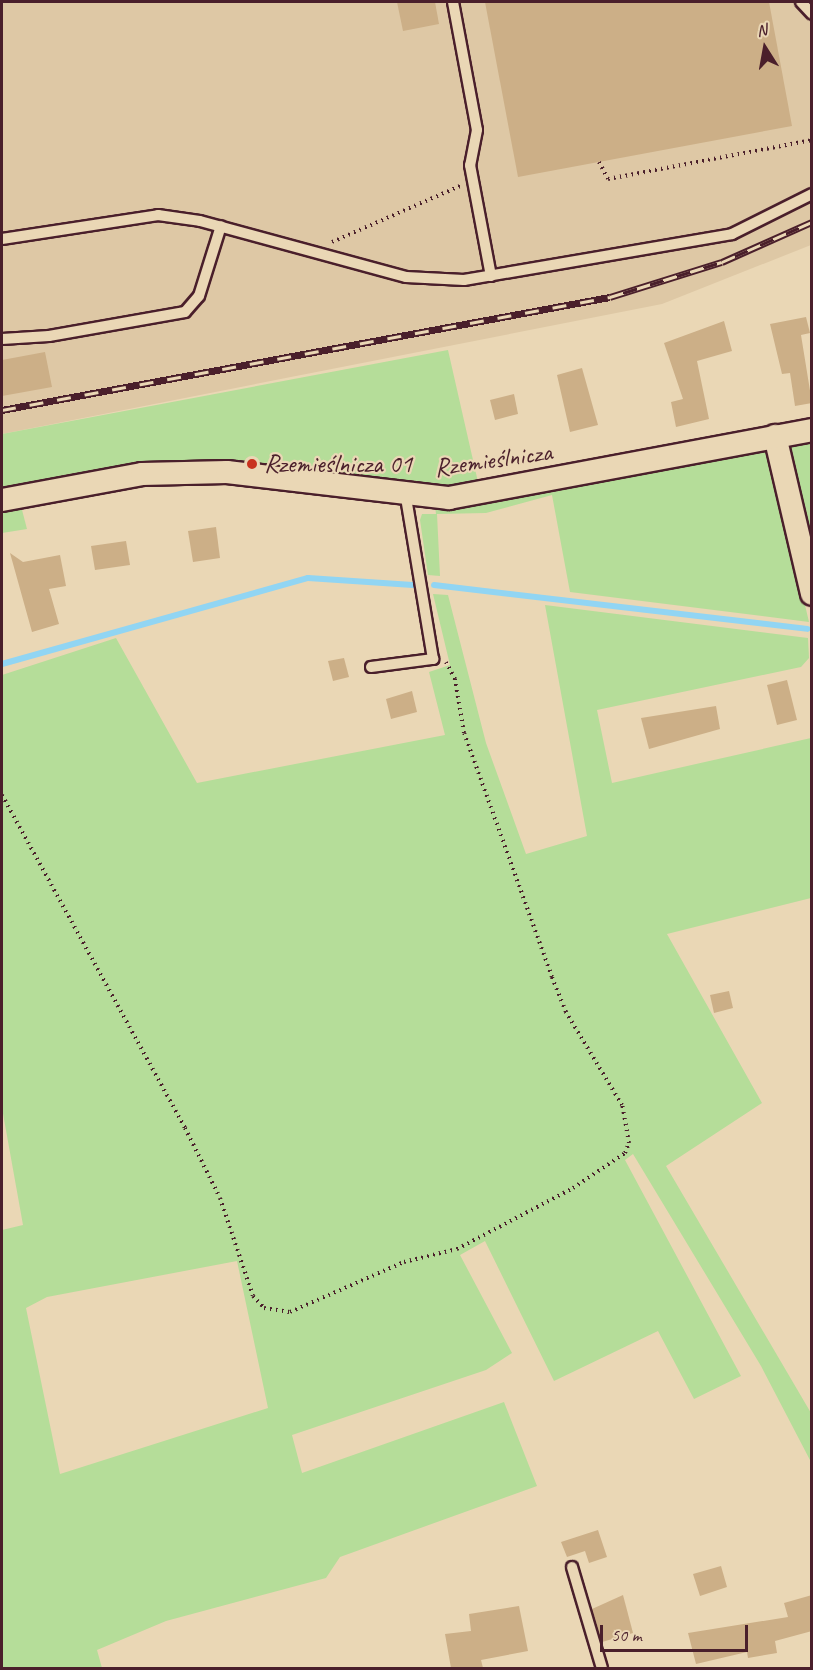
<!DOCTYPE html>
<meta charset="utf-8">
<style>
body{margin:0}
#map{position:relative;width:813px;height:1670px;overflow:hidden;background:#ead7b5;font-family:Caveat,sans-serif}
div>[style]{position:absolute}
.built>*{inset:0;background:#dec8a5}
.green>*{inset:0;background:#b5dd99}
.stream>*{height:6px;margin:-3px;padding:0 3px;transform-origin:3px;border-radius:3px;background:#91d5f3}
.building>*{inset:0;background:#ccaf87}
.path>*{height:4px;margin-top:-2px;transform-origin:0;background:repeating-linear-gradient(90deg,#4a1f2b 0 1.5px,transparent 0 6px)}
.roads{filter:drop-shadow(2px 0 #4a1f2b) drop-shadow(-2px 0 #4a1f2b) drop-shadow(0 2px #4a1f2b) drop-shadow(0 -2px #4a1f2b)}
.service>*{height:10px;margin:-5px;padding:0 5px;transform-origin:5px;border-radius:5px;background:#ead7b5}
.minor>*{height:22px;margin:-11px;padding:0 11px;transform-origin:11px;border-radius:11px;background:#ead7b5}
.rail>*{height:7px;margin-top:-3.5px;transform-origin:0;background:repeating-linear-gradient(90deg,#ead7b5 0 14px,#4a1f2b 0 28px);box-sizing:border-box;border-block:2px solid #4a1f2b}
.dots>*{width:16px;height:16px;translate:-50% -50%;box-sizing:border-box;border:3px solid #ead7b5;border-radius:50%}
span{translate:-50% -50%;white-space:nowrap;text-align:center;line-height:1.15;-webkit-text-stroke:4.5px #ead7b5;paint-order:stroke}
.street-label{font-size:26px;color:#4a1f2b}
.poi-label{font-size:26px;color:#4a1f2b}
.left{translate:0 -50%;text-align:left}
.frame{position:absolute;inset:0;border:3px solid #4a1f2b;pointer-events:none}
.north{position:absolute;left:735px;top:18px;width:60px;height:60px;-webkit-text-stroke:4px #ead7b5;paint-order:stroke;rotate:349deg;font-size:16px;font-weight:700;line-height:24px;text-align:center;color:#4a1f2b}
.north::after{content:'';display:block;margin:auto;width:21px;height:27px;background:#4a1f2b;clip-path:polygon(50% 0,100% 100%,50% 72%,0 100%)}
.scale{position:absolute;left:600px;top:1625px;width:148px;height:27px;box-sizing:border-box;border:3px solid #4a1f2b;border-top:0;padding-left:8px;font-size:18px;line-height:21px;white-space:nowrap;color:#4a1f2b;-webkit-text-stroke:4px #ead7b5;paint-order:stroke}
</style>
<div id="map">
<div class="built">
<i style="clip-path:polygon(2px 2px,811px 2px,811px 245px,662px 304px,2px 434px)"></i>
</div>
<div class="green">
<i style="clip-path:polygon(448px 350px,478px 482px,446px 488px,169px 461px,2px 490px,2px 434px)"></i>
<i style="clip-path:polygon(811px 442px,811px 558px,787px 447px)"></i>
<i style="clip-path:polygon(761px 447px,769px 451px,809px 622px,570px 592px,552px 495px,486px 513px,437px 514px,440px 576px,428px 575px,420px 520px,422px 514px,436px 514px,435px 506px,506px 500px)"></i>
<i style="clip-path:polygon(21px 506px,27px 529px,2px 533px,2px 509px)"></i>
<i style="clip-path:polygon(evenodd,433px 594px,448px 595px,486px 743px,526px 854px,587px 836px,545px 605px,808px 638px,809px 658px,801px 667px,597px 710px,612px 783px,811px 738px,811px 898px,667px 934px,762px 1103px,666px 1166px,811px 1413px,811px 1462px,761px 1366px,633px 1154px,625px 1160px,741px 1376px,694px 1399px,658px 1331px,554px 1381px,485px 1241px,460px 1255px,512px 1353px,486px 1370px,292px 1435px,302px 1473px,504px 1402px,537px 1486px,340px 1557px,326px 1578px,166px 1621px,97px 1650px,102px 1668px,2px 1668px,2px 1230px,23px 1225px,2px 1108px,2px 675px,116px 638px,197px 783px,445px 735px,429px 672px,450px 665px,433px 594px,237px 1261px,268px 1408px,60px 1474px,26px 1308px,47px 1297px,237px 1261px)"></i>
</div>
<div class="stream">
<i style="left:434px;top:585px;width:376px;rotate:6.7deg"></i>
<i style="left:2px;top:664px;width:318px;rotate:-15.7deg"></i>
<i style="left:308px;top:578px;width:105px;rotate:3.8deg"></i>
</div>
<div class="building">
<i style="clip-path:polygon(397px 2px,435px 2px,439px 24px,403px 31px)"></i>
<i style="clip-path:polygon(485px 2px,769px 2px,792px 126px,518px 177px)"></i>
<i style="clip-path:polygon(806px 317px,810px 333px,801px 335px,812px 403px,795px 406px,790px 373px,782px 374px,770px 324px)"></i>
<i style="clip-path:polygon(724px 321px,732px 351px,697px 361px,709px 419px,676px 427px,671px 402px,683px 399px,664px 343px)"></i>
<i style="clip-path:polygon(45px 352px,52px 387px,2px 396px,2px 360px)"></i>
<i style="clip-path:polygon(582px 368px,598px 425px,570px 432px,557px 375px)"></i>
<i style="clip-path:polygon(514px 394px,518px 414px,495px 420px,490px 400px)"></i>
<i style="clip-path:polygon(216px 527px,220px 558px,193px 562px,188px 531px)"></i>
<i style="clip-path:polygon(126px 541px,130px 565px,95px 570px,91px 546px)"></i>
<i style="clip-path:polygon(10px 553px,23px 562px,60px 555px,66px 586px,49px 589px,59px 624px,32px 632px)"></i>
<i style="clip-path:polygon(344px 658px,349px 677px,333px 681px,328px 661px)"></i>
<i style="clip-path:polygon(787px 680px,797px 720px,777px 725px,767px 685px)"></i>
<i style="clip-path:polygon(412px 691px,417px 712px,391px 719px,386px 699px)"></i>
<i style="clip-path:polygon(716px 706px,720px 729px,649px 749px,641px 718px)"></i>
<i style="clip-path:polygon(729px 991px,733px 1008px,714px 1013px,710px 995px)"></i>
<i style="clip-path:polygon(598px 1530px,607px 1557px,589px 1563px,585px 1551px,567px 1557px,561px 1542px)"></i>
<i style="clip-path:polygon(721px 1566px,727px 1587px,700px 1596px,693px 1574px)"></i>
<i style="clip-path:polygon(623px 1595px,633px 1633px,602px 1642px,592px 1609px)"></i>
<i style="clip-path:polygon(812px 1595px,812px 1631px,775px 1641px,777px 1653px,748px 1658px,747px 1652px,696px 1664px,688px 1633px,788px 1617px,784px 1603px)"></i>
<i style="clip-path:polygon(519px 1606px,528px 1651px,481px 1660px,483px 1668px,451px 1668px,445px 1634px,471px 1631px,469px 1614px)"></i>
</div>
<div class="path">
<i style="left:599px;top:162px;width:19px;rotate:62deg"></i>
<i style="left:608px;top:179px;width:208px;rotate:-10.8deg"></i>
<i style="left:332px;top:242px;width:140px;rotate:-23.6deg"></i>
<i style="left:2px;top:795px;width:380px;rotate:61.2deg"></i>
<i style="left:185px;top:1128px;width:78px;rotate:63.4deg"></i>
<i style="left:220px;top:1198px;width:103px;rotate:71.4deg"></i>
<i style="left:253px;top:1296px;width:16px;rotate:47deg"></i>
<i style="left:264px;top:1308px;width:26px;rotate:9deg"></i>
<i style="left:290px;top:1312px;width:124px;rotate:-23.7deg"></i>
<i style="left:404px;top:1262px;width:55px;rotate:-13.8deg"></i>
<i style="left:457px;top:1249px;width:131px;rotate:-27.7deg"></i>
<i style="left:573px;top:1188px;width:63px;rotate:-33.9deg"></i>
<i style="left:625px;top:1153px;width:11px;rotate:-68deg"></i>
<i style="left:629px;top:1143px;width:39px;rotate:-100deg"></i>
<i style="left:622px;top:1105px;width:109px;rotate:-121.1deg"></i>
<i style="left:566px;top:1012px;width:38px;rotate:-112deg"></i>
<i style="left:552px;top:977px;width:259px;rotate:-109.8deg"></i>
<i style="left:464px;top:733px;width:55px;rotate:-99.5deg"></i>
<i style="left:455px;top:679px;width:19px;rotate:-118deg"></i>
</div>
<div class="roads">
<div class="service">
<i style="left:453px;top:2px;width:130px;rotate:79.4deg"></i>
<i style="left:477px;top:130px;width:36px;rotate:101deg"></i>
<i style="left:470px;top:165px;width:113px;rotate:79.3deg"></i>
<i style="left:801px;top:2px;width:16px;rotate:47deg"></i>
<i style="left:2px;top:239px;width:158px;rotate:-8.7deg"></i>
<i style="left:158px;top:215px;width:42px;rotate:8.1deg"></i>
<i style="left:200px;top:221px;width:213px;rotate:15.2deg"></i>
<i style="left:406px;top:277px;width:58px;rotate:3deg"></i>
<i style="left:464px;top:280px;width:272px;rotate:-9.7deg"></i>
<i style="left:732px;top:234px;width:89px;rotate:-26.6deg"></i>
<i style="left:2px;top:339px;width:47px;rotate:-3.7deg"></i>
<i style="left:49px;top:336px;width:138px;rotate:-10deg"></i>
<i style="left:185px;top:312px;width:21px;rotate:-49deg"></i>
<i style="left:199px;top:296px;width:73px;rotate:-72.6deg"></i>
<i style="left:371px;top:667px;width:63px;rotate:-7.4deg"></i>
<i style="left:433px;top:659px;width:164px;rotate:-99.5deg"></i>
<i style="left:572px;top:1567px;width:105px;rotate:73.5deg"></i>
</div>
<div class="minor">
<i style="left:775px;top:436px;width:162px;rotate:76.8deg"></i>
<i style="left:2px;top:500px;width:142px;rotate:-10.5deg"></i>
<i style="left:142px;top:474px;width:85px;rotate:-1.3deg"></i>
<i style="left:227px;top:472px;width:224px;rotate:6.7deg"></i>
<i style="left:449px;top:498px;width:369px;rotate:-10.6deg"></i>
</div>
</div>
<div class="rail">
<i style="left:2px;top:410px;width:618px;rotate:-10.53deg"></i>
<i style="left:610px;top:297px;width:117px;rotate:-17.4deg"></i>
<i style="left:722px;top:262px;width:98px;rotate:-24deg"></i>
</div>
<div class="dots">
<i style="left:252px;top:464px;background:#c8321e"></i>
</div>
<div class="street-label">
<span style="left:493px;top:460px;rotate:-8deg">Rzemieślnicza</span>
</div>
<div class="poi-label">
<span class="left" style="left:264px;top:464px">Rzemieślnicza 01</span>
</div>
<div class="frame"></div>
<div class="north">N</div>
<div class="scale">50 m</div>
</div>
